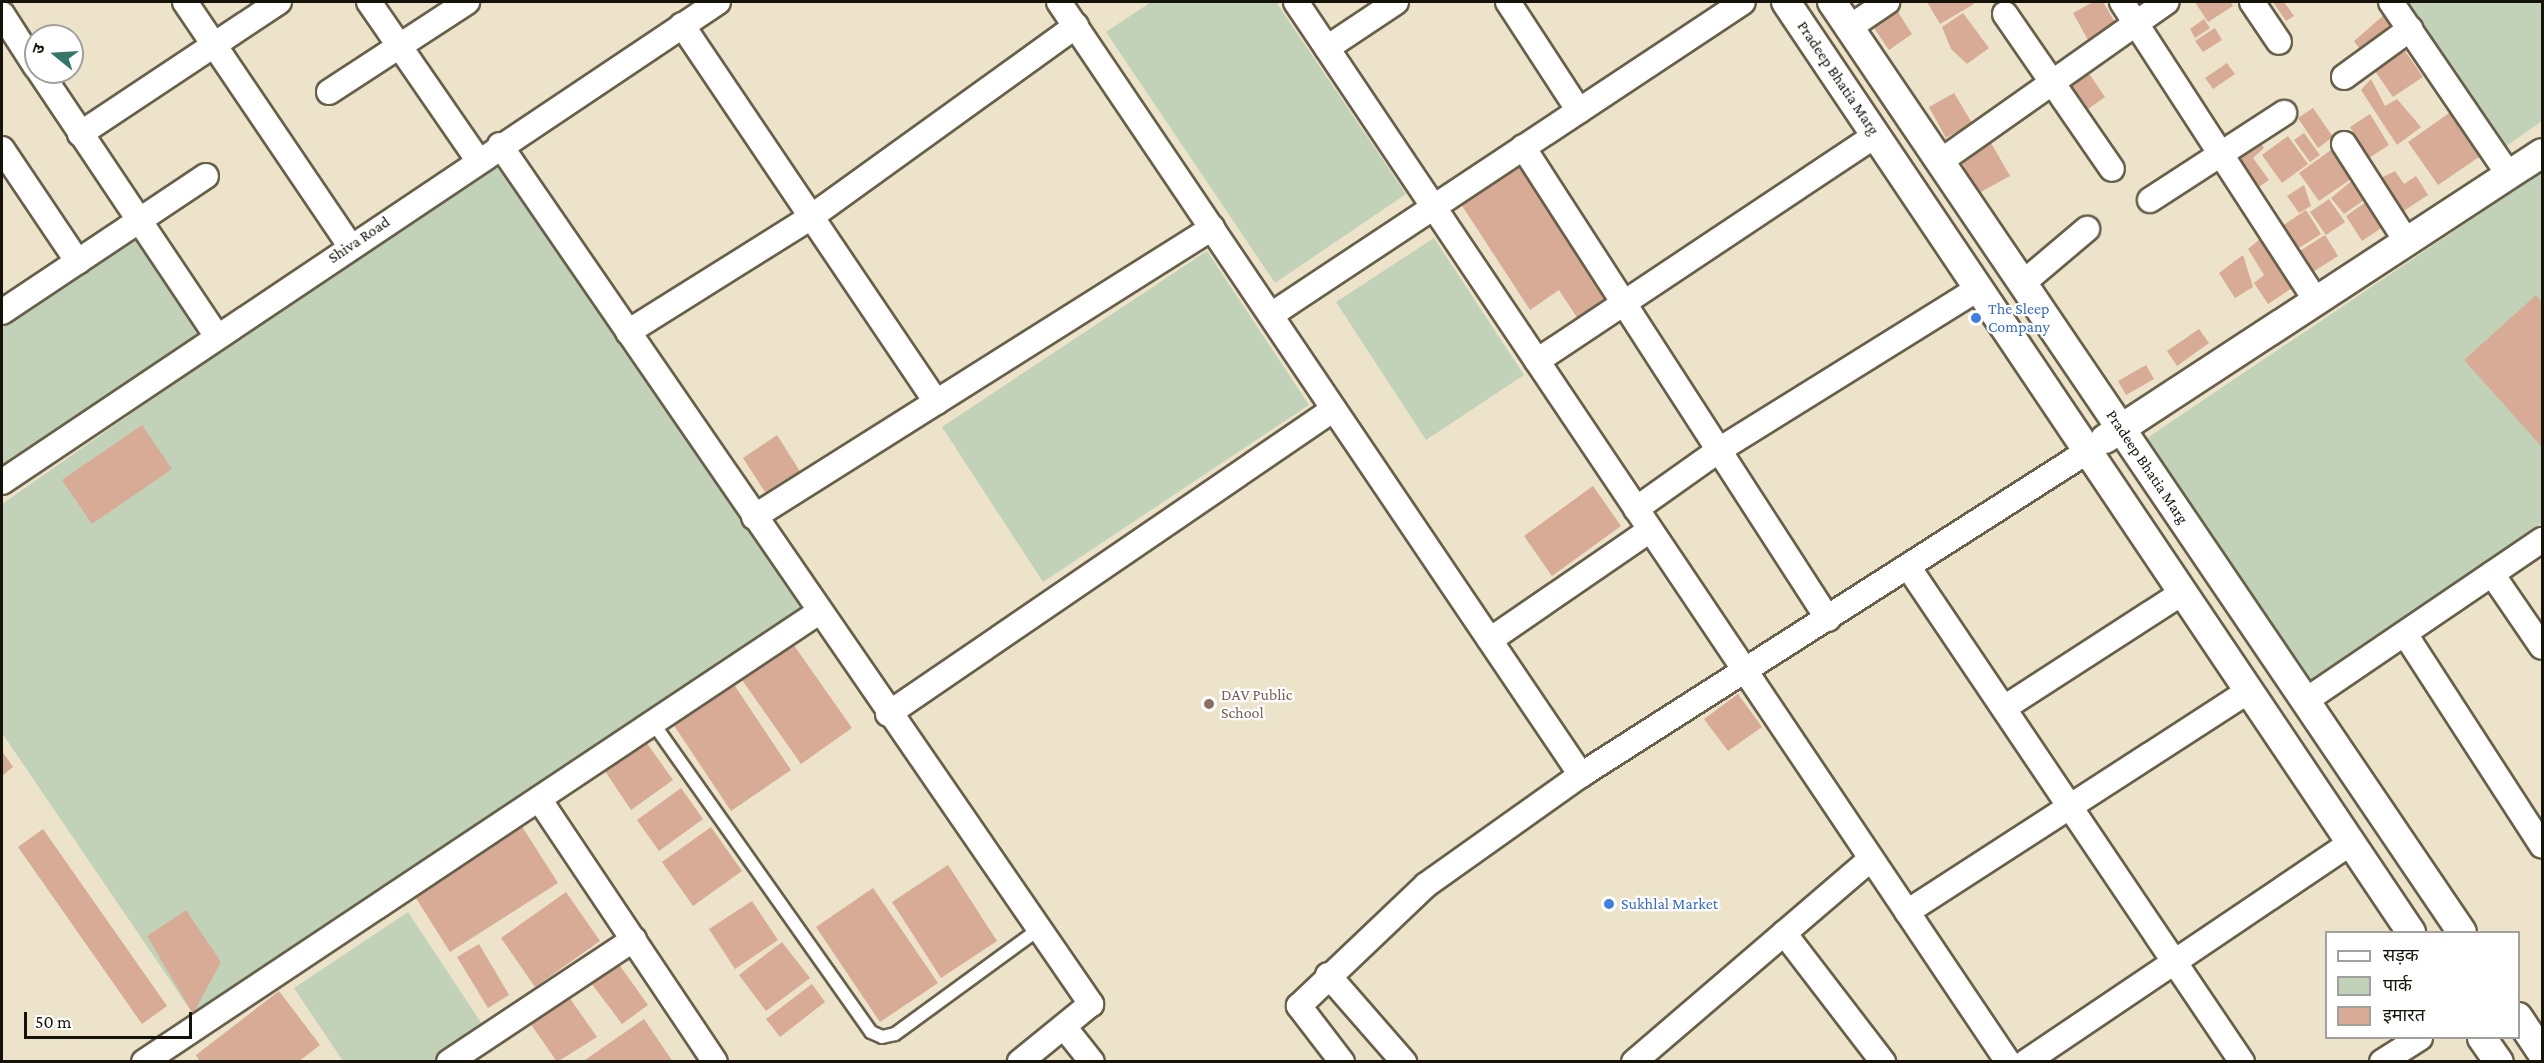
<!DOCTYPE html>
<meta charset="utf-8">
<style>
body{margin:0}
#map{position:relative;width:2544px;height:1063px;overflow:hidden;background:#ece3ca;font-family:"Crimson Pro","Noto Sans Devanagari",serif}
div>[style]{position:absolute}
.green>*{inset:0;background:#c2d2b8}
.building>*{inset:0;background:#d8ab96}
.roads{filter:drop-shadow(2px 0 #68604a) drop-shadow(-2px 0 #68604a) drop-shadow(0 2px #68604a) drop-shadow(0 -2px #68604a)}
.service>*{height:12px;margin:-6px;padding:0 6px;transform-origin:6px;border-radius:6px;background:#fff}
.minor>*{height:24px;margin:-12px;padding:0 12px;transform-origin:12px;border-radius:12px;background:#fff}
.tertiary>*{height:28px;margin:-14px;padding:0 14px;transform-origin:14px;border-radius:14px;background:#fff}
.dots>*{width:16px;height:16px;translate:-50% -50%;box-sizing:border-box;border:3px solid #fff;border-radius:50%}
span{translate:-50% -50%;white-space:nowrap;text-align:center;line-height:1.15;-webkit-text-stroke:4.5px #fff;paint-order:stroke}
.street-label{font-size:16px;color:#151209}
.shop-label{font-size:16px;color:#366cbe}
.left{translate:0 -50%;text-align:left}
.education-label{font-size:16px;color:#785e54}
.frame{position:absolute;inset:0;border:3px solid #151209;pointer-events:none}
.legend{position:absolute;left:2325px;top:931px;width:195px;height:108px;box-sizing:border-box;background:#fff;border:2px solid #a1a09d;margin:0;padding:8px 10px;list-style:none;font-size:18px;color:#151209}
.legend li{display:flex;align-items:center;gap:12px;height:30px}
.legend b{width:30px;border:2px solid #a1a09d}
.north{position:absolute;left:24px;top:24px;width:60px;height:60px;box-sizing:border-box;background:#fff;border:2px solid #a1a09d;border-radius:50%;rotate:288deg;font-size:16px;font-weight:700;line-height:24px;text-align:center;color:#151209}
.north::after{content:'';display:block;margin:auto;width:21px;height:27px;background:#357767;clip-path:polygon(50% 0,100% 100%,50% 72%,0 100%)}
.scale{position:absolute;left:24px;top:1012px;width:168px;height:27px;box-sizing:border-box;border:3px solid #151209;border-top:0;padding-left:8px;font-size:18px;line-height:21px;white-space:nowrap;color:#151209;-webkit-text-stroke:4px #fff;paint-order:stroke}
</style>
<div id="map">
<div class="green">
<i style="clip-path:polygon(1151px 2px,1276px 2px,1406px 194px,1275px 283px,1106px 32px)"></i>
<i style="clip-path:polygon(2406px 2px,2542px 2px,2542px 121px,2505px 147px)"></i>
<i style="clip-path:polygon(497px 158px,802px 608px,193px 1014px,2px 733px,2px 504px)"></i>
<i style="clip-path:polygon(2542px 172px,2542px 523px,2298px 690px,2147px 438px)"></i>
<i style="clip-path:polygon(140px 222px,217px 336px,2px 482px,2px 312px)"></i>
<i style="clip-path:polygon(1434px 238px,1524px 375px,1426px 440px,1336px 302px)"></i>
<i style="clip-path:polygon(1207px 251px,1309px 405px,1043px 582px,942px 427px)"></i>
<i style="clip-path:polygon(408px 912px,484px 1027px,432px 1061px,343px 1061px,294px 988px)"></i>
</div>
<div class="building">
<i style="clip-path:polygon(1927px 2px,1973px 2px,1974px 4px,1940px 24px)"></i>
<i style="clip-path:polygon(2093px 2px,2103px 2px,2116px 24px,2088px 40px,2073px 13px)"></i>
<i style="clip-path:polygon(2195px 2px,2231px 2px,2233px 6px,2208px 22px)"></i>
<i style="clip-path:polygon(2273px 2px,2284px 2px,2294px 16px,2286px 21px)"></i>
<i style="clip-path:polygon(1896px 9px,1912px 34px,1889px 50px,1872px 25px)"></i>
<i style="clip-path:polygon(1963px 13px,1989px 48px,1967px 64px,1951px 49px,1942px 27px)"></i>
<i style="clip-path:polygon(2384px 15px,2393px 29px,2361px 51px,2354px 41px)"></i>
<i style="clip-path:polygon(2204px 19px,2210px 28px,2195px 38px,2190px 29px)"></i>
<i style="clip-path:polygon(2215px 28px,2222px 40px,2203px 52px,2195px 41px)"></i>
<i style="clip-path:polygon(2400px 44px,2423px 77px,2393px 97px,2370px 64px)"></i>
<i style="clip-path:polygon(2227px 63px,2235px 74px,2213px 89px,2205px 78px)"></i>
<i style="clip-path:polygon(2086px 69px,2105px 97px,2078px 116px,2059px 89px)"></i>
<i style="clip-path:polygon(2371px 79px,2385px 106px,2397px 99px,2421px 127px,2397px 145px,2361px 90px)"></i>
<i style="clip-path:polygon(1954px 93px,1972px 123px,1946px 138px,1929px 107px)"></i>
<i style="clip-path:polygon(2313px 108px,2333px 137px,2318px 148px,2298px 118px)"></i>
<i style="clip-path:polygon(2452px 111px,2482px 155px,2438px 185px,2408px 142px)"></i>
<i style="clip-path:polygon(2370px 114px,2389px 145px,2369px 158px,2350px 127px)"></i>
<i style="clip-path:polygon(2304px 133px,2320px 155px,2310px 162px,2294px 140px)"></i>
<i style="clip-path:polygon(2288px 136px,2308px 164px,2282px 183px,2262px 155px)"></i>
<i style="clip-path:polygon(2257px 138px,2264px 148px,2253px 158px,2269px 180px,2256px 189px,2233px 156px)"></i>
<i style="clip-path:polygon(1991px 143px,2010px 176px,1979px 193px,1961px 161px)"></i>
<i style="clip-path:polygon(2331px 150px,2351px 179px,2319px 201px,2299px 173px)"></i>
<i style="clip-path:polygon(1522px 161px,1613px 296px,1578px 319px,1559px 290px,1530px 310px,1459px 201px)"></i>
<i style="clip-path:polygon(2395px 171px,2404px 184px,2416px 176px,2428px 195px,2399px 214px,2377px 180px)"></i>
<i style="clip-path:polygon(2360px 174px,2371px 195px,2344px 214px,2331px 198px)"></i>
<i style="clip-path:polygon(2304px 185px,2311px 206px,2299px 213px,2287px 196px)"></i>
<i style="clip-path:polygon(2373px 197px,2390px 222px,2362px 241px,2346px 216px)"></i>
<i style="clip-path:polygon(2329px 199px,2345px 222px,2326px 235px,2310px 212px)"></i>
<i style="clip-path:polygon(2306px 210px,2321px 234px,2291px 253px,2276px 230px)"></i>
<i style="clip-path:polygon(2266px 234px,2298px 284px,2268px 304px,2254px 283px,2264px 275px,2248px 249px)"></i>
<i style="clip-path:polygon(2325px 235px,2338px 256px,2308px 275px,2295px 254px)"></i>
<i style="clip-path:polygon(2243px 255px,2253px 287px,2235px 298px,2219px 273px)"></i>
<i style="clip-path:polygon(2536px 295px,2542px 302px,2542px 447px,2464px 360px)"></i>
<i style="clip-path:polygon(2199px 329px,2209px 343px,2177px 366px,2167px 351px)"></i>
<i style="clip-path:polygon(2146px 365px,2154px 379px,2126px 395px,2118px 381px)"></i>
<i style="clip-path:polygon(142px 425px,172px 469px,92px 524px,62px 480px)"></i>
<i style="clip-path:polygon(777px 435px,801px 473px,767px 495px,743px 458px)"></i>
<i style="clip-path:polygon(1593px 486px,1621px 526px,1552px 576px,1524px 536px)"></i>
<i style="clip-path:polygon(793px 644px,852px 728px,801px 764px,742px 680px)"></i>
<i style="clip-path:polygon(733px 683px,791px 770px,731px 811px,673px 724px)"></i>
<i style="clip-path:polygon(1738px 694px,1762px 727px,1728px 751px,1704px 719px)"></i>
<i style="clip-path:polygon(644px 739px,673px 780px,631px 810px,603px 768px)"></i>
<i style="clip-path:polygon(2px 751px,13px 767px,2px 776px)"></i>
<i style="clip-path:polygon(681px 788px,703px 819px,659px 851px,637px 820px)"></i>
<i style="clip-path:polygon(521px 825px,558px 883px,450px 952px,414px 895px)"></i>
<i style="clip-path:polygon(711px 827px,742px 871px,693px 906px,662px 862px)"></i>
<i style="clip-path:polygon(43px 829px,167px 1006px,142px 1024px,18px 847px)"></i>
<i style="clip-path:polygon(948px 865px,997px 941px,941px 978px,892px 902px)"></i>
<i style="clip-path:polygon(873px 888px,938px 983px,880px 1022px,816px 927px)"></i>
<i style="clip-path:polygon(566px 892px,600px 941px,535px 987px,501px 938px)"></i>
<i style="clip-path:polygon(752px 901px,778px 940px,735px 969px,709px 929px)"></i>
<i style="clip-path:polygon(186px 910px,221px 962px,193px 1014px,147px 936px)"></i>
<i style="clip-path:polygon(782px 942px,810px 978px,766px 1011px,739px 975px)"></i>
<i style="clip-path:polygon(479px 944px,509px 995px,488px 1008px,457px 957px)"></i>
<i style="clip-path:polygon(615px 959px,648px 1005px,622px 1024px,588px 979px)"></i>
<i style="clip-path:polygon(812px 984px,825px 1002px,780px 1037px,766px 1019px)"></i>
<i style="clip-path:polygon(564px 990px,597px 1037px,557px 1062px,526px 1017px)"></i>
<i style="clip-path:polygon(279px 991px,320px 1045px,298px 1062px,200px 1062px,196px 1055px)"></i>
<i style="clip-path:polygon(644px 1019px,673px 1062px,582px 1062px)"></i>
</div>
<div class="roads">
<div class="service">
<i style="left:653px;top:723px;width:378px;rotate:54.8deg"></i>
<i style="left:871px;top:1032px;width:12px;rotate:24deg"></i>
<i style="left:882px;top:1037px;width:13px;rotate:-13deg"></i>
<i style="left:895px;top:1034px;width:175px;rotate:-36.1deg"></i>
</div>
<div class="minor">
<i style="left:185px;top:2px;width:295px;rotate:55.9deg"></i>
<i style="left:369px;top:2px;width:192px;rotate:55.4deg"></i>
<i style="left:1059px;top:2px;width:933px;rotate:55.97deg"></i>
<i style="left:1296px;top:2px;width:1277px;rotate:56.11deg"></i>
<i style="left:1508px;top:2px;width:130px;rotate:56.9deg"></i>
<i style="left:2122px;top:2px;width:356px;rotate:57deg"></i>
<i style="left:2252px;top:2px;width:48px;rotate:56deg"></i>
<i style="left:2391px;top:2px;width:209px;rotate:55.7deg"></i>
<i style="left:2px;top:14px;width:63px;rotate:57.3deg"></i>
<i style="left:2005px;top:14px;width:188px;rotate:55.4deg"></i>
<i style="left:682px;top:25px;width:455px;rotate:56deg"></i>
<i style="left:1850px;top:27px;width:45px;rotate:-34deg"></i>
<i style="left:1327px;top:48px;width:83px;rotate:-33.7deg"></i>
<i style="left:40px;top:72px;width:318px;rotate:56.2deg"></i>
<i style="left:2344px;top:77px;width:82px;rotate:-36deg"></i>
<i style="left:329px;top:92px;width:165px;rotate:-33.1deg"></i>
<i style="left:80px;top:134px;width:239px;rotate:-33.6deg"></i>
<i style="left:2344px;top:144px;width:117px;rotate:57.3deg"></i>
<i style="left:500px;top:145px;width:1043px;rotate:55.47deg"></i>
<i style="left:1091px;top:1004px;width:92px;rotate:140.8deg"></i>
<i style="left:1523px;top:147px;width:562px;rotate:57.13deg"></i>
<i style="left:2px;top:149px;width:136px;rotate:56.1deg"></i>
<i style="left:1941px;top:161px;width:276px;rotate:-35.2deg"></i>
<i style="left:2150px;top:200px;width:160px;rotate:-33deg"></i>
<i style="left:2023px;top:283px;width:84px;rotate:-40.2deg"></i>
<i style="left:2px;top:312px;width:245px;rotate:-33.7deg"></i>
<i style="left:1271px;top:315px;width:566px;rotate:-33.55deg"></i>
<i style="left:628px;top:332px;width:216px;rotate:-32.1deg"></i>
<i style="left:811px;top:217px;width:327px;rotate:-35.8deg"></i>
<i style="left:1537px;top:361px;width:407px;rotate:-33.7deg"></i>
<i style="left:2px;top:482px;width:862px;rotate:-33.84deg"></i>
<i style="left:1636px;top:509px;width:102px;rotate:-35.4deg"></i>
<i style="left:1719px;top:450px;width:306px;rotate:-31.9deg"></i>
<i style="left:754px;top:517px;width:542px;rotate:-32.25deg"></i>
<i style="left:1909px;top:568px;width:596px;rotate:56.02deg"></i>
<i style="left:2492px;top:574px;width:88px;rotate:55.6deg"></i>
<i style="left:2405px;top:634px;width:252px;rotate:57.1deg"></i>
<i style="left:1490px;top:640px;width:194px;rotate:-34.5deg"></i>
<i style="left:2305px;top:701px;width:287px;rotate:-34.2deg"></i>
<i style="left:2004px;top:708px;width:213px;rotate:-32.9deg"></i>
<i style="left:888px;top:714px;width:540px;rotate:-34.37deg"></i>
<i style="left:539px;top:799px;width:316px;rotate:56.2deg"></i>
<i style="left:1907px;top:912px;width:407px;rotate:-32.9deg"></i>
<i style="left:1784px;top:933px;width:163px;rotate:52.5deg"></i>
<i style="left:1328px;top:975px;width:116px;rotate:48.9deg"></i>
<i style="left:1065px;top:1028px;width:43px;rotate:51.5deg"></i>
<i style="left:144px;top:1062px;width:811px;rotate:-33.69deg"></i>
<i style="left:449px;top:1062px;width:222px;rotate:-33.6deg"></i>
<i style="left:1342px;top:1062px;width:71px;rotate:-127.5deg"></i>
<i style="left:1299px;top:1006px;width:175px;rotate:-43.6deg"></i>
<i style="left:1426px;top:885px;width:190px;rotate:-35.4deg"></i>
<i style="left:1581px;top:775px;width:602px;rotate:-32.58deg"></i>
<i style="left:1634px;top:1062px;width:312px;rotate:-40.6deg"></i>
<i style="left:2026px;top:1062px;width:392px;rotate:-34deg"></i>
<i style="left:2382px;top:1062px;width:45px;rotate:-32.3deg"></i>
</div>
<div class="tertiary">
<i style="left:1786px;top:2px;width:1121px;rotate:56.1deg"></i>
<i style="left:1832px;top:2px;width:1123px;rotate:55.89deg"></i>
<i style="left:2105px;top:439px;width:522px;rotate:-33.2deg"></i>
<i style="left:2518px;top:1017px;width:43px;rotate:56.3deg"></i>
<i style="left:2482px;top:1038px;width:29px;rotate:55deg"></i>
</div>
</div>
<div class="dots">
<i style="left:1976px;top:318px;background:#3f7fe0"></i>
<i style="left:1209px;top:704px;background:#8d6e63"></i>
<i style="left:1609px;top:904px;background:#3f7fe0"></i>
</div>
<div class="street-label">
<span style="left:1838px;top:78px;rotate:56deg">Pradeep Bhatia Marg</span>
<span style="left:359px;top:240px;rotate:-34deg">Shiva Road</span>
<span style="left:2147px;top:467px;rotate:56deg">Pradeep Bhatia Marg</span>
</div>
<div class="shop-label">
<span class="left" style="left:1988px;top:318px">The Sleep<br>Company</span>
<span class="left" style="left:1621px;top:904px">Sukhlal Market</span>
</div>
<div class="education-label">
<span class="left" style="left:1221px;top:704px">DAV Public<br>School</span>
</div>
<div class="frame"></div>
<ul class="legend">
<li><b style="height:8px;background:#fff"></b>सड़क</li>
<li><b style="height:16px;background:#c2d2b8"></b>पार्क</li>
<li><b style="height:16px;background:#d8ab96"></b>इमारत</li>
</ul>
<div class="north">उ</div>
<div class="scale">50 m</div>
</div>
